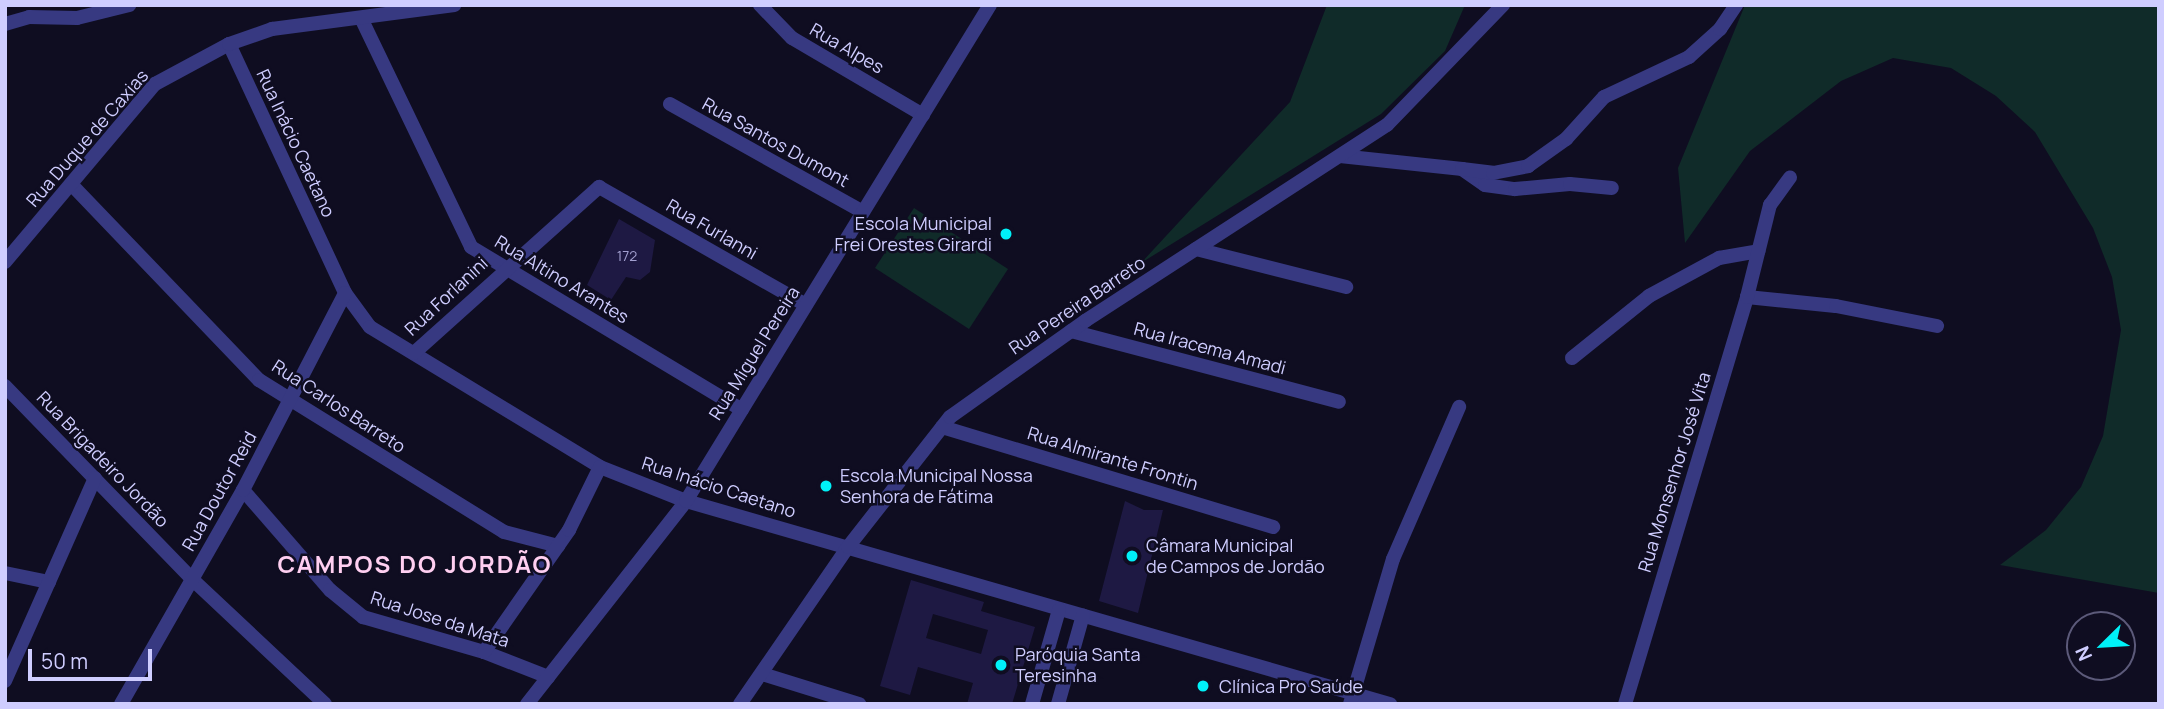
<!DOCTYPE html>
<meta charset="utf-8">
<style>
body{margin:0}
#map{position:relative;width:2164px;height:709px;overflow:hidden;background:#0f0d21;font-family:Manrope,sans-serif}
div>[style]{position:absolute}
.green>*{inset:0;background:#102b29}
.building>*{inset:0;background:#1e1943}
.street>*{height:14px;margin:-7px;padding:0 7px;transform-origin:7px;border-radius:7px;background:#373981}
.dots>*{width:19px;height:19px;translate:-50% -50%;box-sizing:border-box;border:4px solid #0f0d21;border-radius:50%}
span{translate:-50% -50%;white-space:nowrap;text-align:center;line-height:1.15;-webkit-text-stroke:5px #0f0d21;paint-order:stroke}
.number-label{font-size:14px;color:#a3a0d0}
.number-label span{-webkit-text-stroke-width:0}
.street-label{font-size:18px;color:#cfcdff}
.poi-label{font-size:18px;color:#cfcdff}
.right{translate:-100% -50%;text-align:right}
.left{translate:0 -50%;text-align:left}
.district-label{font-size:24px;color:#ffcff1;font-weight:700;letter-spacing:2px}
.frame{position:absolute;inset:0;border:7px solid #cfcdff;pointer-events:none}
.north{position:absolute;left:2066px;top:611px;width:70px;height:70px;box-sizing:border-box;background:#0f0d21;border:2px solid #5c5a7a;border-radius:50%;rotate:246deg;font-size:19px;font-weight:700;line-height:28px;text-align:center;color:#cfcdff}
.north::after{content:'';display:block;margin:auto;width:24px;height:32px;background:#00f1f8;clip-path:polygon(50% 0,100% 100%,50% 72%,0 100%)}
.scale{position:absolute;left:28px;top:649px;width:124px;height:32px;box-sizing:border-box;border:4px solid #cfcdff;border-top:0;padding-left:9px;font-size:21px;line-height:24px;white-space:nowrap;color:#cfcdff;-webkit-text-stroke:5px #0f0d21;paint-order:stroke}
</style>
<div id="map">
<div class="green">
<i style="clip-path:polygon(1327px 5px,1465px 5px,1445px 51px,1381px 114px,1141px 263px,1290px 102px)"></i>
<i style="clip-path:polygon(1745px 5px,2159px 5px,2159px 593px,2000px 565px,2046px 530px,2081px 487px,2103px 436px,2121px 330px,2112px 277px,2093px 228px,2035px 132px,1996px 96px,1951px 68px,1893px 58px,1841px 81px,1750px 151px,1685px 243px,1678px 168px)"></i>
<i style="clip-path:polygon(914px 208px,1008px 269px,969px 329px,875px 268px)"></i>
</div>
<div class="building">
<i style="clip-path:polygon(619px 219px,655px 240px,650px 272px,640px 280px,626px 277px,611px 300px,587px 285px)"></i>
<i style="clip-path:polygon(1125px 501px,1144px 510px,1163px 510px,1138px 613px,1099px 601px)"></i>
<i style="clip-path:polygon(evenodd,911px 580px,984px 602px,981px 611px,1035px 627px,1012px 704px,967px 704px,973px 683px,918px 667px,910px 695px,880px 686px,911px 580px,933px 614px,988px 630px,981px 654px,926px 638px,933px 614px)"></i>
</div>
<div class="street">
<i style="left:760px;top:5px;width:46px;rotate:45.9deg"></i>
<i style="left:792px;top:38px;width:152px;rotate:30.4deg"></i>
<i style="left:361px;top:18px;width:254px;rotate:64.3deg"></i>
<i style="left:471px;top:247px;width:316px;rotate:31deg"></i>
<i style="left:5px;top:24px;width:25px;rotate:-16deg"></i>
<i style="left:29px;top:17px;width:48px;rotate:1.2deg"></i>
<i style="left:77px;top:18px;width:54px;rotate:-14deg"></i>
<i style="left:229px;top:44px;width:275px;rotate:65deg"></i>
<i style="left:345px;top:293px;width:42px;rotate:53.7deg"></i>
<i style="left:370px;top:327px;width:269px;rotate:31.3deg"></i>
<i style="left:600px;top:467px;width:92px;rotate:21.6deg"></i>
<i style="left:686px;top:501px;width:733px;rotate:16.09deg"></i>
<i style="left:670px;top:104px;width:221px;rotate:29.2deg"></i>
<i style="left:1340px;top:156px;width:123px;rotate:6.1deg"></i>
<i style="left:1462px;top:169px;width:28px;rotate:35deg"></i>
<i style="left:1485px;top:185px;width:30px;rotate:8deg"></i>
<i style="left:1515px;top:189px;width:55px;rotate:-5.2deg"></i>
<i style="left:1570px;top:184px;width:42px;rotate:5.4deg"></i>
<i style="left:1462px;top:169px;width:31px;rotate:7deg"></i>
<i style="left:1493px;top:173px;width:36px;rotate:-11deg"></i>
<i style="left:1528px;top:166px;width:47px;rotate:-35.4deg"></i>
<i style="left:1566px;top:139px;width:57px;rotate:-47.9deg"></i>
<i style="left:1604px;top:97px;width:94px;rotate:-25.2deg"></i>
<i style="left:1689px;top:57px;width:42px;rotate:-42.1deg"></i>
<i style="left:1720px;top:29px;width:29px;rotate:-56deg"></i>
<i style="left:71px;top:184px;width:272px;rotate:46.2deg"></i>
<i style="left:259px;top:380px;width:288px;rotate:31.8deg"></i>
<i style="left:504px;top:532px;width:56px;rotate:14.5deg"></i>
<i style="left:1196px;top:249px;width:155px;rotate:14.2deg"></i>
<i style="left:5px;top:262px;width:233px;rotate:-49.9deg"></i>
<i style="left:155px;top:84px;width:84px;rotate:-28.4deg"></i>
<i style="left:229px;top:44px;width:46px;rotate:-19.2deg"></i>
<i style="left:272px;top:29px;width:184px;rotate:-7.5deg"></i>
<i style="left:1747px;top:297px;width:89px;rotate:5.8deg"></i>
<i style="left:1836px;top:306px;width:103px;rotate:11.2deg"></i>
<i style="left:1071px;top:331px;width:277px;rotate:14.8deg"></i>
<i style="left:414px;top:353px;width:249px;rotate:-41.9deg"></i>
<i style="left:599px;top:187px;width:238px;rotate:29.7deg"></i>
<i style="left:1572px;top:358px;width:99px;rotate:-38.8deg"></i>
<i style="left:1649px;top:296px;width:80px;rotate:-28.5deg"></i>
<i style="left:1719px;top:258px;width:40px;rotate:-10deg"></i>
<i style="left:5px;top:386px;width:270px;rotate:45.9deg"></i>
<i style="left:193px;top:580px;width:181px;rotate:43.2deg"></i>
<i style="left:942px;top:427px;width:346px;rotate:16.8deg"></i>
<i style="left:243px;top:490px;width:133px;rotate:49deg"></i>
<i style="left:330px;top:590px;width:43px;rotate:39.3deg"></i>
<i style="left:363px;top:617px;width:126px;rotate:16.1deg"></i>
<i style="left:484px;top:652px;width:69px;rotate:21.3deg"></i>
<i style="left:5px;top:573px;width:45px;rotate:11.6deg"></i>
<i style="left:484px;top:652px;width:149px;rotate:-55.1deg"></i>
<i style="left:569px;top:530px;width:70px;rotate:-63.8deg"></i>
<i style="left:762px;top:674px;width:102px;rotate:17.2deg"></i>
<i style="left:5px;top:681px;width:222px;rotate:-66.1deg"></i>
<i style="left:121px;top:704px;width:246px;rotate:-60.3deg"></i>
<i style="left:243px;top:490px;width:222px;rotate:-62.6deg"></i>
<i style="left:527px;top:704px;width:258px;rotate:-51.9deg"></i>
<i style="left:686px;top:501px;width:582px;rotate:-58.5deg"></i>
<i style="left:740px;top:704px;width:191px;rotate:-55.5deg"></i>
<i style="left:848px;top:547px;width:165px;rotate:-51.9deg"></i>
<i style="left:950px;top:417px;width:166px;rotate:-35.4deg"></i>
<i style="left:1085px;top:321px;width:360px;rotate:-33deg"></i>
<i style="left:1387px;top:125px;width:167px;rotate:-46deg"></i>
<i style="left:1032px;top:704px;width:98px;rotate:-74deg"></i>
<i style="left:1058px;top:704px;width:92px;rotate:-74.3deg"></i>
<i style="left:1350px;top:704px;width:151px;rotate:-73.5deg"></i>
<i style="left:1393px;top:559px;width:166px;rotate:-66.5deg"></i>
<i style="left:1625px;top:704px;width:425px;rotate:-73.3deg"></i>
<i style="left:1747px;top:297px;width:95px;rotate:-76deg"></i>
<i style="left:1770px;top:205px;width:34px;rotate:-54deg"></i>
</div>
<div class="dots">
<i style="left:1006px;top:234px;background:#00f1f8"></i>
<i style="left:826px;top:486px;background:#00f1f8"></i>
<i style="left:1132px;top:556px;background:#00f1f8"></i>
<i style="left:1001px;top:665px;background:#00f1f8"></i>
<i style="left:1203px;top:686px;background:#00f1f8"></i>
</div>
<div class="number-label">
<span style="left:627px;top:256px">172</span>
</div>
<div class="street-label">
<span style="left:847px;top:48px;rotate:30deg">Rua Alpes</span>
<span style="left:87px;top:138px;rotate:-49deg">Rua Duque de Caxias</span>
<span style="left:776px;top:142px;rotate:29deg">Rua Santos Dumont</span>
<span style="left:296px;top:143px;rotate:65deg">Rua Inácio Caetano</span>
<span style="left:712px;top:229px;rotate:30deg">Rua Furlanni</span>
<span style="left:562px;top:279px;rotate:31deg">Rua Altino Arantes</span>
<span style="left:446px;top:296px;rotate:-43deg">Rua Forlanini</span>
<span style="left:1077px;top:305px;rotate:-34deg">Rua Pereira Barreto</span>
<span style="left:1210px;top:348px;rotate:15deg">Rua Iracema Amadi</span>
<span style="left:754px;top:353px;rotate:-58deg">Rua Miguel Pereira</span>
<span style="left:339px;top:406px;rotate:33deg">Rua Carlos Barreto</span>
<span style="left:1113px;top:458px;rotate:17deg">Rua Almirante Frontin</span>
<span style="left:103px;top:459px;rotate:46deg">Rua Brigadeiro Jordão</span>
<span style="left:1674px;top:472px;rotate:-73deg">Rua Monsenhor José Vita</span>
<span style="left:719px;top:487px;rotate:18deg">Rua Inácio Caetano</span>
<span style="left:219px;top:491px;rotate:-61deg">Rua Doutor Reid</span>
<span style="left:440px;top:619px;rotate:18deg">Rua Jose da Mata</span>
</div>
<div class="poi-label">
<span class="right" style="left:992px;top:234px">Escola Municipal<br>Frei Orestes Girardi</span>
<span class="left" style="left:840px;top:486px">Escola Municipal Nossa<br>Senhora de Fátima</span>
<span class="left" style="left:1146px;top:556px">Câmara Municipal<br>de Campos de Jordão</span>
<span class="left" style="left:1015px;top:665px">Paróquia Santa<br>Teresinha</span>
<span class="left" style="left:1219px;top:686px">Clínica Pro Saúde</span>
</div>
<div class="district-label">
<span style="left:415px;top:564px">CAMPOS DO JORDÃO</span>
</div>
<div class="frame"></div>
<div class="north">N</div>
<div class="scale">50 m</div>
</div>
